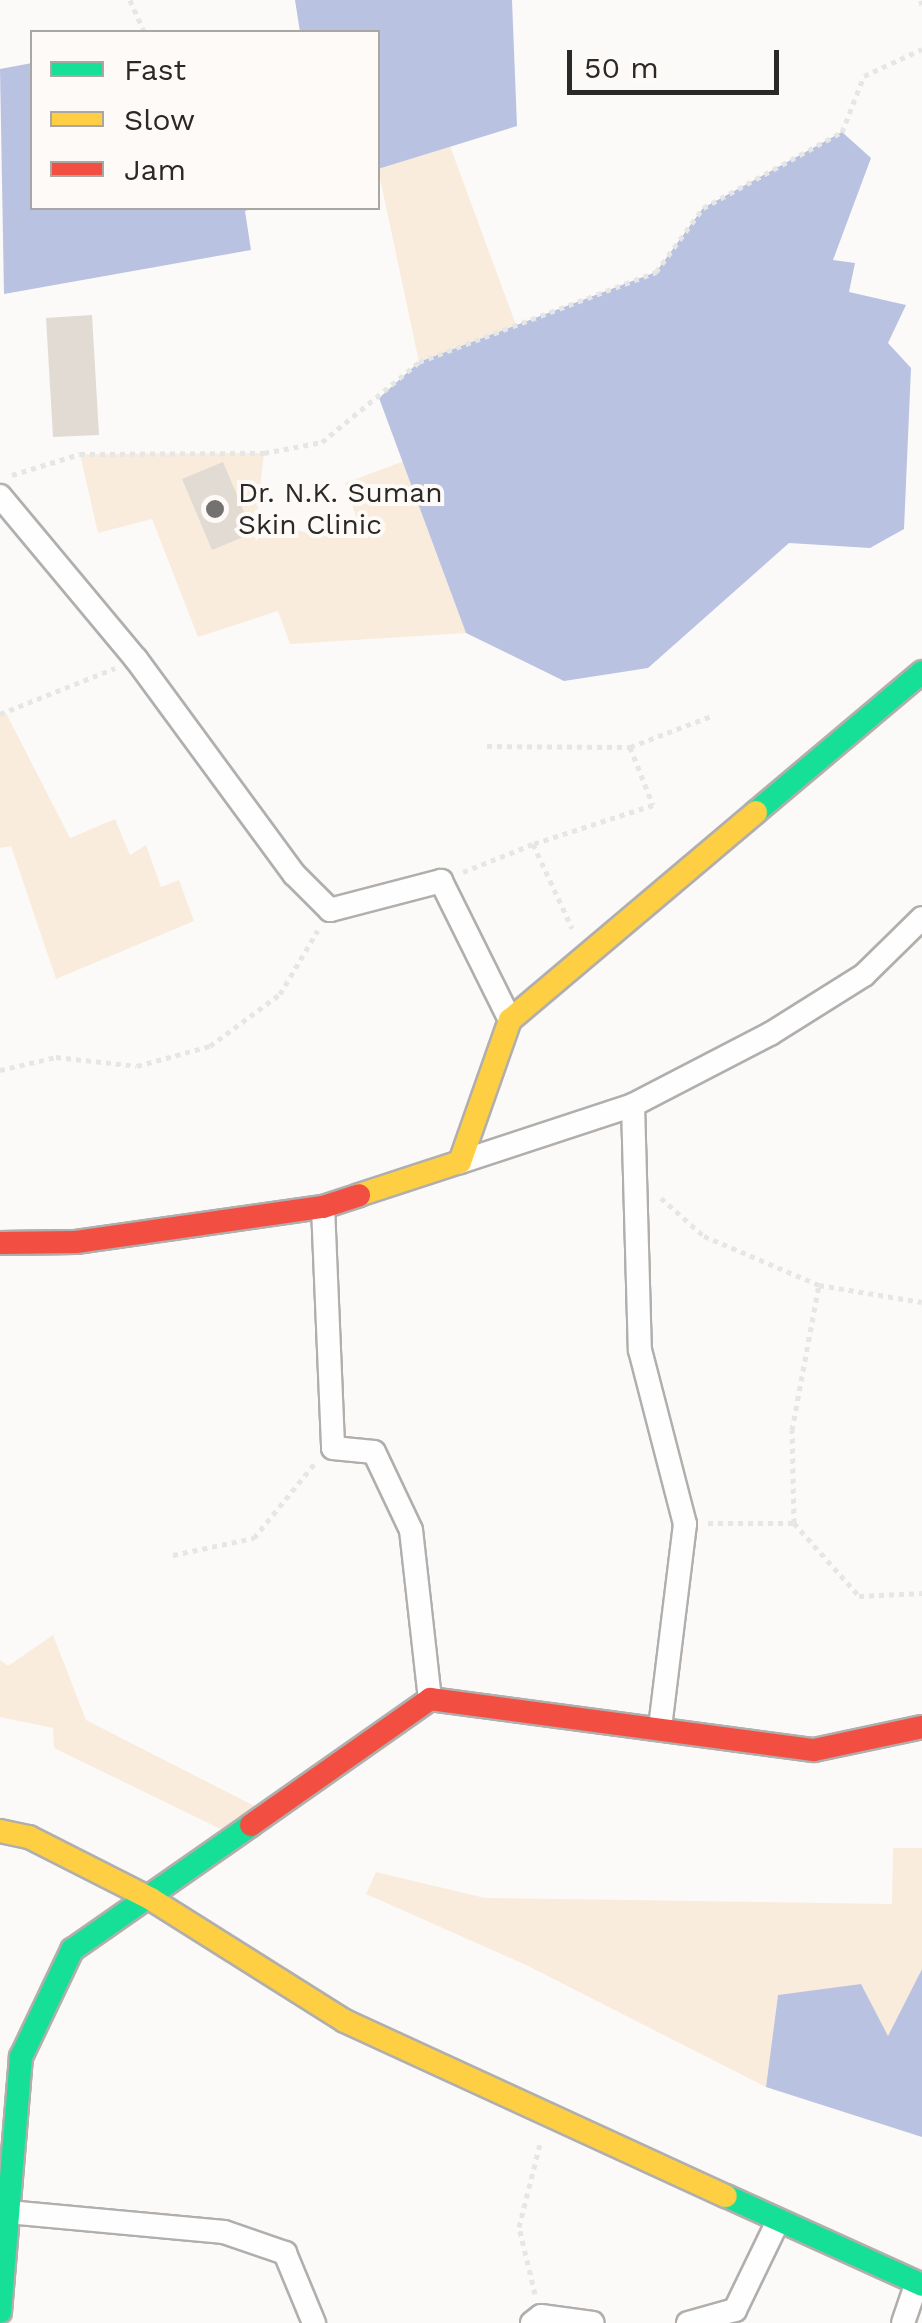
<!DOCTYPE html>
<style>
body{margin:0}
#map{position:relative;width:922px;height:2323px;overflow:hidden;background:#fcfaf8;font-family:"Work Sans",sans-serif}
div>[style]{position:absolute}
.green>*{inset:0;background:#f9ecdc}
.water>*{inset:0;background:#b9c3e1}
.building>*{inset:0;background:#e2dbd3}
.path>*{height:5px;margin-top:-2.5px;transform-origin:0;background:repeating-linear-gradient(90deg,#e6e6e5 0 5px,transparent 0 10px)}
.roads{filter:drop-shadow(2px 0 #b0afad) drop-shadow(-2px 0 #b0afad) drop-shadow(0 2px #b0afad) drop-shadow(0 -2px #b0afad)}
.street>*{height:22px;margin:-11px;padding:0 11px;transform-origin:11px;border-radius:11px;background:#fffefe}
.fast>*{height:22px;margin:-11px;padding:0 11px;transform-origin:11px;border-radius:11px;background:#16e098}
.slow>*{height:22px;margin:-11px;padding:0 11px;transform-origin:11px;border-radius:11px;background:#ffcf43}
.jam>*{height:22px;margin:-11px;padding:0 11px;transform-origin:11px;border-radius:11px;background:#f24e42}
.dots>*{width:28px;height:28px;translate:-50% -50%;box-sizing:border-box;border:5px solid #fdfaf7;border-radius:50%}
span{translate:-50% -50%;white-space:nowrap;text-align:center;line-height:1.15;-webkit-text-stroke:8px #fdfaf7;paint-order:stroke}
.poi-label{font-size:28px;color:#2a2928}
.left{translate:0 -50%;text-align:left}
.legend{position:absolute;left:30px;top:30px;width:350px;height:180px;box-sizing:border-box;background:#fdfaf7;border:2px solid #a9a6a4;margin:0;padding:12px 18px;list-style:none;font-size:30px;color:#2a2928}
.legend li{display:flex;align-items:center;gap:20px;height:50px}
.legend b{width:50px;border:2px solid #a9a6a4}
.scale{position:absolute;left:567px;top:50px;width:212px;height:45px;box-sizing:border-box;border:5px solid #2a2928;border-top:0;padding-left:12px;font-size:30px;line-height:35px;white-space:nowrap;color:#2a2928;-webkit-text-stroke:8px #fdfaf7;paint-order:stroke}
</style>
<div id="map">
<div class="green">
<i style="clip-path:polygon(450px 146px,516px 325px,419px 362px,378px 169px)"></i>
<i style="clip-path:polygon(264px 453px,257px 517px,320px 537px,358px 523px,345px 483px,404px 461px,466px 633px,290px 644px,278px 611px,198px 637px,152px 519px,98px 533px,80px 454px)"></i>
<i style="clip-path:polygon(6px 713px,70px 838px,115px 819px,130px 855px,146px 845px,161px 887px,179px 880px,194px 921px,56px 979px,11px 846px,0 848px,0 714px)"></i>
<i style="clip-path:polygon(53px 1635px,86px 1720px,270px 1814px,237px 1837px,54px 1748px,53px 1728px,0 1717px,0 1660px,8px 1666px)"></i>
<i style="clip-path:polygon(893px 1848px,922px 1848px,922px 1969px,888px 2037px,778px 1995px,766px 2087px,528px 1966px,366px 1894px,376px 1872px,485px 1898px,892px 1904px)"></i>
</div>
<div class="water">
<i style="clip-path:polygon(295px 0,512px 0,517px 126px,378px 169px,378px 32px,300px 32px)"></i>
<i style="clip-path:polygon(32px 63px,32px 208px,253px 208px,245px 211px,251px 250px,4px 294px,0 69px)"></i>
<i style="clip-path:polygon(842px 132px,871px 158px,833px 260px,855px 263px,849px 292px,906px 305px,888px 343px,911px 368px,904px 529px,870px 548px,789px 543px,648px 668px,564px 681px,466px 633px,379px 398px,419px 362px,656px 272px,703px 208px)"></i>
<i style="clip-path:polygon(922px 1969px,922px 2137px,766px 2087px,778px 1995px,861px 1984px,888px 2036px)"></i>
</div>
<div class="building">
<i style="clip-path:polygon(92px 315px,99px 435px,53px 437px,46px 318px)"></i>
<i style="clip-path:polygon(223px 462px,253px 533px,212px 550px,182px 479px)"></i>
</div>
<div class="path">
<i style="left:130px;top:0;width:35px;rotate:66deg"></i>
<i style="left:921px;top:0;width:6px;rotate:81deg"></i>
<i style="left:12px;top:475px;width:71px;rotate:-17.2deg"></i>
<i style="left:80px;top:454px;width:184px;rotate:-0.3deg"></i>
<i style="left:264px;top:453px;width:59px;rotate:-10.7deg"></i>
<i style="left:322px;top:442px;width:126px;rotate:-39.5deg"></i>
<i style="left:419px;top:362px;width:254px;rotate:-20.8deg"></i>
<i style="left:656px;top:272px;width:79px;rotate:-53.7deg"></i>
<i style="left:703px;top:208px;width:158px;rotate:-28.7deg"></i>
<i style="left:842px;top:132px;width:60px;rotate:-68.6deg"></i>
<i style="left:864px;top:76px;width:64px;rotate:-25deg"></i>
<i style="left:0;top:714px;width:124px;rotate:-21.8deg"></i>
<i style="left:487px;top:746px;width:143px;rotate:0.4deg"></i>
<i style="left:630px;top:747px;width:62px;rotate:68.4deg"></i>
<i style="left:653px;top:805px;width:126px;rotate:162deg"></i>
<i style="left:630px;top:747px;width:90px;rotate:-20.9deg"></i>
<i style="left:463px;top:872px;width:75px;rotate:-21.8deg"></i>
<i style="left:533px;top:844px;width:93px;rotate:65.1deg"></i>
<i style="left:0;top:1070px;width:57px;rotate:-13.1deg"></i>
<i style="left:56px;top:1057px;width:81px;rotate:6.3deg"></i>
<i style="left:137px;top:1066px;width:76px;rotate:-15.3deg"></i>
<i style="left:210px;top:1046px;width:87px;rotate:-36.6deg"></i>
<i style="left:280px;top:994px;width:74px;rotate:-59.3deg"></i>
<i style="left:661px;top:1198px;width:57px;rotate:41.5deg"></i>
<i style="left:704px;top:1236px;width:125px;rotate:23.1deg"></i>
<i style="left:819px;top:1285px;width:104px;rotate:9.4deg"></i>
<i style="left:708px;top:1523px;width:86px"></i>
<i style="left:794px;top:1523px;width:98px;rotate:48.3deg"></i>
<i style="left:859px;top:1596px;width:63px;rotate:-2.7deg"></i>
<i style="left:794px;top:1523px;width:93px;rotate:-91.2deg"></i>
<i style="left:792px;top:1430px;width:147px;rotate:-79.5deg"></i>
<i style="left:173px;top:1555px;width:83px;rotate:-11.9deg"></i>
<i style="left:254px;top:1538px;width:97px;rotate:-50.9deg"></i>
<i style="left:535px;top:2294px;width:69px;rotate:-103.4deg"></i>
<i style="left:519px;top:2227px;width:86px;rotate:-75.8deg"></i>
</div>
<div class="roads">
<div class="street">
<i style="left:0;top:496px;width:212px;rotate:50.2deg"></i>
<i style="left:136px;top:659px;width:267px;rotate:53.7deg"></i>
<i style="left:294px;top:874px;width:51px;rotate:45deg"></i>
<i style="left:330px;top:910px;width:115px;rotate:-14.6deg"></i>
<i style="left:441px;top:881px;width:155px;rotate:63.6deg"></i>
<i style="left:633px;top:1105px;width:245px;rotate:88.4deg"></i>
<i style="left:640px;top:1350px;width:180px;rotate:75.5deg"></i>
<i style="left:685px;top:1524px;width:206px;rotate:97deg"></i>
<i style="left:460px;top:1162px;width:182px;rotate:-18.2deg"></i>
<i style="left:633px;top:1105px;width:154px;rotate:-27.4deg"></i>
<i style="left:770px;top:1034px;width:111px;rotate:-32.1deg"></i>
<i style="left:864px;top:975px;width:81px;rotate:-44.5deg"></i>
<i style="left:323px;top:1207px;width:241px;rotate:87.6deg"></i>
<i style="left:333px;top:1448px;width:41px;rotate:5.6deg"></i>
<i style="left:374px;top:1452px;width:86px;rotate:64.6deg"></i>
<i style="left:411px;top:1530px;width:170px;rotate:83.6deg"></i>
<i style="left:0;top:2206px;width:10px;rotate:37deg"></i>
<i style="left:8px;top:2212px;width:217px;rotate:5.3deg"></i>
<i style="left:224px;top:2232px;width:65px;rotate:19deg"></i>
<i style="left:285px;top:2253px;width:76px;rotate:67.5deg"></i>
<i style="left:532px;top:2323px;width:11px;rotate:-38deg"></i>
<i style="left:541px;top:2316px;width:52px;rotate:7.7deg"></i>
<i style="left:688px;top:2323px;width:49px;rotate:-15.5deg"></i>
<i style="left:735px;top:2310px;width:99px;rotate:-64.2deg"></i>
<i style="left:903px;top:2323px;width:40px;rotate:-71.1deg"></i>
</div>
<div class="fast">
<i style="left:756px;top:812px;width:217px;rotate:-40.1deg"></i>
<i style="left:726px;top:2196px;width:215px;rotate:24.4deg"></i>
<i style="left:0;top:2312px;width:256px;rotate:-85.3deg"></i>
<i style="left:21px;top:2057px;width:119px;rotate:-64.5deg"></i>
<i style="left:72px;top:1950px;width:218px;rotate:-34.9deg"></i>
</div>
<div class="slow">
<i style="left:359px;top:1195px;width:106px;rotate:-18.1deg"></i>
<i style="left:460px;top:1162px;width:151px;rotate:-70.6deg"></i>
<i style="left:510px;top:1020px;width:322px;rotate:-40.2deg"></i>
<i style="left:0;top:1831px;width:30px;rotate:12deg"></i>
<i style="left:29px;top:1837px;width:137px;rotate:26.9deg"></i>
<i style="left:151px;top:1899px;width:229px;rotate:32.2deg"></i>
<i style="left:345px;top:2021px;width:419px;rotate:24.7deg"></i>
</div>
<div class="jam">
<i style="left:0;top:1243px;width:76px;rotate:-0.8deg"></i>
<i style="left:76px;top:1242px;width:249px;rotate:-8.1deg"></i>
<i style="left:323px;top:1207px;width:38px;rotate:-18deg"></i>
<i style="left:251px;top:1825px;width:219px;rotate:-35.1deg"></i>
<i style="left:430px;top:1699px;width:387px;rotate:7.6deg"></i>
<i style="left:814px;top:1750px;width:110px;rotate:-12deg"></i>
</div>
</div>
<div class="dots">
<i style="left:215px;top:509px;background:#747271"></i>
</div>
<div class="poi-label">
<span class="left" style="left:238px;top:509px">Dr. N.K. Suman<br>Skin Clinic</span>
</div>
<ul class="legend">
<li><b style="height:12px;background:#16e098"></b>Fast</li>
<li><b style="height:12px;background:#ffcf43"></b>Slow</li>
<li><b style="height:12px;background:#f24e42"></b>Jam</li>
</ul>
<div class="scale">50 m</div>
</div>
